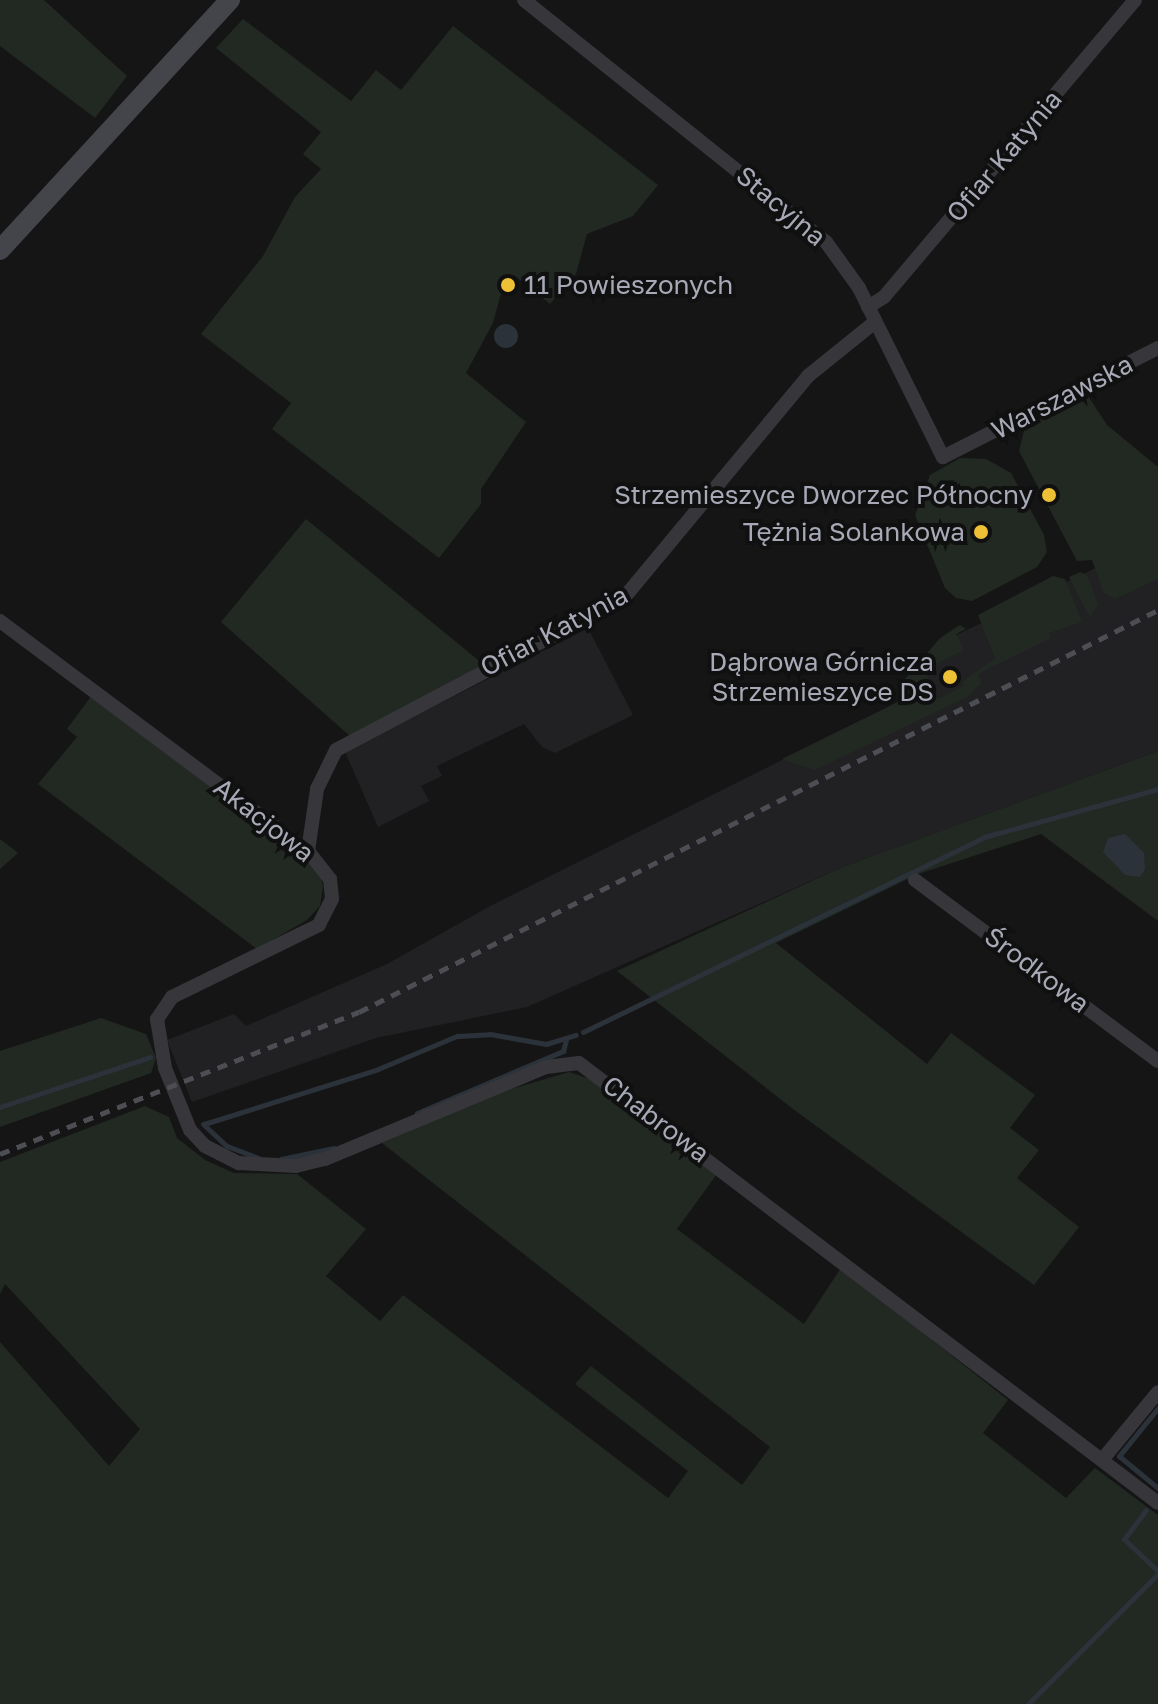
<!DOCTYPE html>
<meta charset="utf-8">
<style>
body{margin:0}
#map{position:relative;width:1158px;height:1704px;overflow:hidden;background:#151516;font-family:"Golos Text",sans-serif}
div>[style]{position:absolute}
.built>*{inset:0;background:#212123}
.green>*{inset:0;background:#212922}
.water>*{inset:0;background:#2b323a}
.round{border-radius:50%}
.stream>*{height:5px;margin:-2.5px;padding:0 2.5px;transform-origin:2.5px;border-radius:2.5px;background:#2b323a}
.street>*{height:14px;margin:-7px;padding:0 7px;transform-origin:7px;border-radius:7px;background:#36363b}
.secondary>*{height:20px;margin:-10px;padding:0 10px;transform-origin:10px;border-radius:10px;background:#44454b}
.rail>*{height:5px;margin-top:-2.5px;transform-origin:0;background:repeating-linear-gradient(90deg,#4d4e54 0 10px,transparent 0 18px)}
.dots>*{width:22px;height:22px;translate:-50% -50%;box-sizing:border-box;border:4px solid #101011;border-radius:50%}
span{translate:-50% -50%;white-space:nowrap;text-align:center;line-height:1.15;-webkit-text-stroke:8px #101011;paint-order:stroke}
.street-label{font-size:26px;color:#a7aab6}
.poi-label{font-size:26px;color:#a7aab6}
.left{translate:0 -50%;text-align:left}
.right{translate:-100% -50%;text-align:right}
</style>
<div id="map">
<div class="built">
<i style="clip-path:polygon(1158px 538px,1158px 751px,840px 868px,527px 1007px,376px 1038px,192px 1102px,167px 1040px,234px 1014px,246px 1026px,387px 964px,492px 905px,898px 702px,906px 678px,946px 640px)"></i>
<i style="clip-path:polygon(588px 628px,633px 715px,555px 753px,542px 747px,524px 724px,437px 766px,442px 776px,421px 786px,429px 801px,378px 827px,345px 752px)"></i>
</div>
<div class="green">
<i style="clip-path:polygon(0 0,44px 0,127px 76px,95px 118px,0 46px)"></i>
<i style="clip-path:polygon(243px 19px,351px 101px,376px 70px,401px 90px,453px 26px,658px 185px,633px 216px,587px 234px,576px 274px,550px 304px,514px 275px,503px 286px,493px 323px,466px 373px,526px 422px,481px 489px,481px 504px,439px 558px,272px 429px,291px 403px,201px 334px,263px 256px,295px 197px,321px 169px,303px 154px,321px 132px,216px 48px)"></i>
<i style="clip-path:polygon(1088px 396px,1107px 425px,1158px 467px,1158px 579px,1115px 599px,1104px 593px,1092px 560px,1077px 561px,1019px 451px,1026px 423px)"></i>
<i style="clip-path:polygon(960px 458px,986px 459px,1011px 473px,1044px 535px,1047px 552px,1037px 567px,972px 601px,956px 598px,945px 588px,915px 515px,930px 475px)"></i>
<i style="clip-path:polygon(306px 519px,494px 673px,359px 744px,221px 622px)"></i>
<i style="clip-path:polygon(1080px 572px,1087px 575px,1098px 604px,1090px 618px,1069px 577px)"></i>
<i style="clip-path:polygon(1053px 576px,1065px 579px,1082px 622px,1049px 633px,1051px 638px,978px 674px,981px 683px,967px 697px,815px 770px,782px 759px,898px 702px,906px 678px,940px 638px,960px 625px,966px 629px,956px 634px,964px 650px,924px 670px,938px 699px,964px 686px,962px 682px,995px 658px,978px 615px)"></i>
<i style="clip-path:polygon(92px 695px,302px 853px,320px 873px,323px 886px,320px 906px,307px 920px,257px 949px,38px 784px,77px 737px,67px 729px)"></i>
<i style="clip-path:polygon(1158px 751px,1158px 921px,1041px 834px,918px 874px,776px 943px,927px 1064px,951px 1033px,1035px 1095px,1010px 1128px,1039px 1150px,1017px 1178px,1079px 1227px,1034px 1285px,793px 1109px,617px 971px,840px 868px)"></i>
<i style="clip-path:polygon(0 839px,18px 853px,0 869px)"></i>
<i style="clip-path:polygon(101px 1018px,146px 1034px,156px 1058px,151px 1073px,0 1127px,0 1051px)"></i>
<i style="clip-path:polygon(569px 1072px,590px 1079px,717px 1174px,677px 1229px,804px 1324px,841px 1268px,1008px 1400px,983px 1433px,1066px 1498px,1095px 1468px,1158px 1515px,1158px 1704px,0 1704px,0 1342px,109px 1466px,140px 1429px,5px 1284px,0 1294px,0 1162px,145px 1106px,169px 1117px,177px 1138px,205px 1160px,234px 1173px,297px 1174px,366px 1229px,326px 1276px,380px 1321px,403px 1295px,668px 1498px,688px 1471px,575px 1384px,591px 1366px,742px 1485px,770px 1447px,382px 1143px,501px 1092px)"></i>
</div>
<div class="water">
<i class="round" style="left:494px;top:324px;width:24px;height:24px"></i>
<i style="clip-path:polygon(1125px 834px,1144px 853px,1145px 869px,1140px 877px,1125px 875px,1103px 852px,1108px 838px)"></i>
</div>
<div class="stream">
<i style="left:583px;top:1032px;width:446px;rotate:-25.9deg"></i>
<i style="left:984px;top:837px;width:180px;rotate:-15.4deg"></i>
<i style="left:0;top:1107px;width:158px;rotate:-18.4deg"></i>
<i style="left:417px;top:1113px;width:159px;rotate:-23deg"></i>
<i style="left:563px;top:1051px;width:11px;rotate:-75deg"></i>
<i style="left:203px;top:1124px;width:33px;rotate:43deg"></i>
<i style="left:227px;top:1146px;width:34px;rotate:21deg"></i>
<i style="left:204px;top:1124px;width:182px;rotate:-17.5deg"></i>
<i style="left:378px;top:1069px;width:86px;rotate:-22.7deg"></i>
<i style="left:457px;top:1036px;width:33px;rotate:-3deg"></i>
<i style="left:490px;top:1034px;width:57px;rotate:10.1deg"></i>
<i style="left:546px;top:1044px;width:31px;rotate:-17deg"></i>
<i style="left:281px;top:1159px;width:54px;rotate:-11.7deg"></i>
<i style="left:1158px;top:1408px;width:62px;rotate:129.1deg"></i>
<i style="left:1119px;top:1456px;width:50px;rotate:39.4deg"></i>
<i style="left:1146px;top:1510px;width:36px;rotate:127deg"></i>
<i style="left:1124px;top:1539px;width:47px;rotate:43.3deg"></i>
<i style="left:1028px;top:1704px;width:184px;rotate:-45deg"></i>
</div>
<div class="street">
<i style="left:524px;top:0;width:387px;rotate:38.7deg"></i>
<i style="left:826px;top:242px;width:57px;rotate:54.3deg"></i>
<i style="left:859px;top:288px;width:189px;rotate:63.6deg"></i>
<i style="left:943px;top:457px;width:241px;rotate:-26.9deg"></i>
<i style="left:868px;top:307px;width:19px;rotate:-32deg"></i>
<i style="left:884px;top:297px;width:389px;rotate:-49.8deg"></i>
<i style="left:0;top:621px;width:384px;rotate:36.8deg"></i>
<i style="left:308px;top:851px;width:36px;rotate:52deg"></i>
<i style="left:330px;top:879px;width:20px;rotate:84deg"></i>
<i style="left:332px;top:899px;width:29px;rotate:117deg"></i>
<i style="left:319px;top:925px;width:164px;rotate:153.9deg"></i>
<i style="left:172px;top:997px;width:27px;rotate:124deg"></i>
<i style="left:157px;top:1019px;width:50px;rotate:80.7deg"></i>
<i style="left:165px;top:1068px;width:67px;rotate:68deg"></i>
<i style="left:190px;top:1130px;width:22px;rotate:47deg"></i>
<i style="left:205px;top:1146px;width:38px;rotate:27deg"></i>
<i style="left:239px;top:1163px;width:57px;rotate:3deg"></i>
<i style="left:296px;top:1166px;width:30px;rotate:-14deg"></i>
<i style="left:325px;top:1159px;width:239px;rotate:-22.6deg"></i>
<i style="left:546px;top:1067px;width:33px;rotate:-7deg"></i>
<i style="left:579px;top:1063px;width:727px;rotate:37.23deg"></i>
<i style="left:308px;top:851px;width:63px;rotate:-81.7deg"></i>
<i style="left:317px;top:789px;width:43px;rotate:-64deg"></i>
<i style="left:336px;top:750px;width:324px;rotate:-27.8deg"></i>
<i style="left:623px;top:599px;width:290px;rotate:-50.3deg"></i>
<i style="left:808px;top:376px;width:86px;rotate:-38.9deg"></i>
<i style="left:915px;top:880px;width:303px;rotate:36.7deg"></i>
<i style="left:1102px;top:1460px;width:88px;rotate:-50.5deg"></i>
</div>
<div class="secondary">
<i style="left:0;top:250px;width:340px;rotate:-47.4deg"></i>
</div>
<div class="rail">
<i style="left:0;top:1154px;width:386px;rotate:-21.6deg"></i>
<i style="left:359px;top:1012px;width:894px;rotate:-26.71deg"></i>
</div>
<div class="dots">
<i style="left:508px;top:285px;background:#edc036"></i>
<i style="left:1049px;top:495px;background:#edc036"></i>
<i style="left:981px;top:532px;background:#edc036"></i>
<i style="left:950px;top:677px;background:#edc036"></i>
</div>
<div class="street-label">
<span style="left:1004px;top:156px;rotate:-50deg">Ofiar Katynia</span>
<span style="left:781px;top:206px;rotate:40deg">Stacyjna</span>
<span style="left:1062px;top:397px;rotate:-27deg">Warszawska</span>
<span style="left:554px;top:631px;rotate:-28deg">Ofiar Katynia</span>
<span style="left:264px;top:820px;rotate:38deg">Akacjowa</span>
<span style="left:1037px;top:970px;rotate:37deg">Środkowa</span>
<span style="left:656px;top:1119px;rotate:37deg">Chabrowa</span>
</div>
<div class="poi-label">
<span class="left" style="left:524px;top:285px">11 Powieszonych</span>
<span class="right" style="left:1033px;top:495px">Strzemieszyce Dworzec Północny</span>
<span class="right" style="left:965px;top:532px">Tężnia Solankowa</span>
<span class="right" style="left:934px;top:677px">Dąbrowa Górnicza<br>Strzemieszyce DS</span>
</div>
</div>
